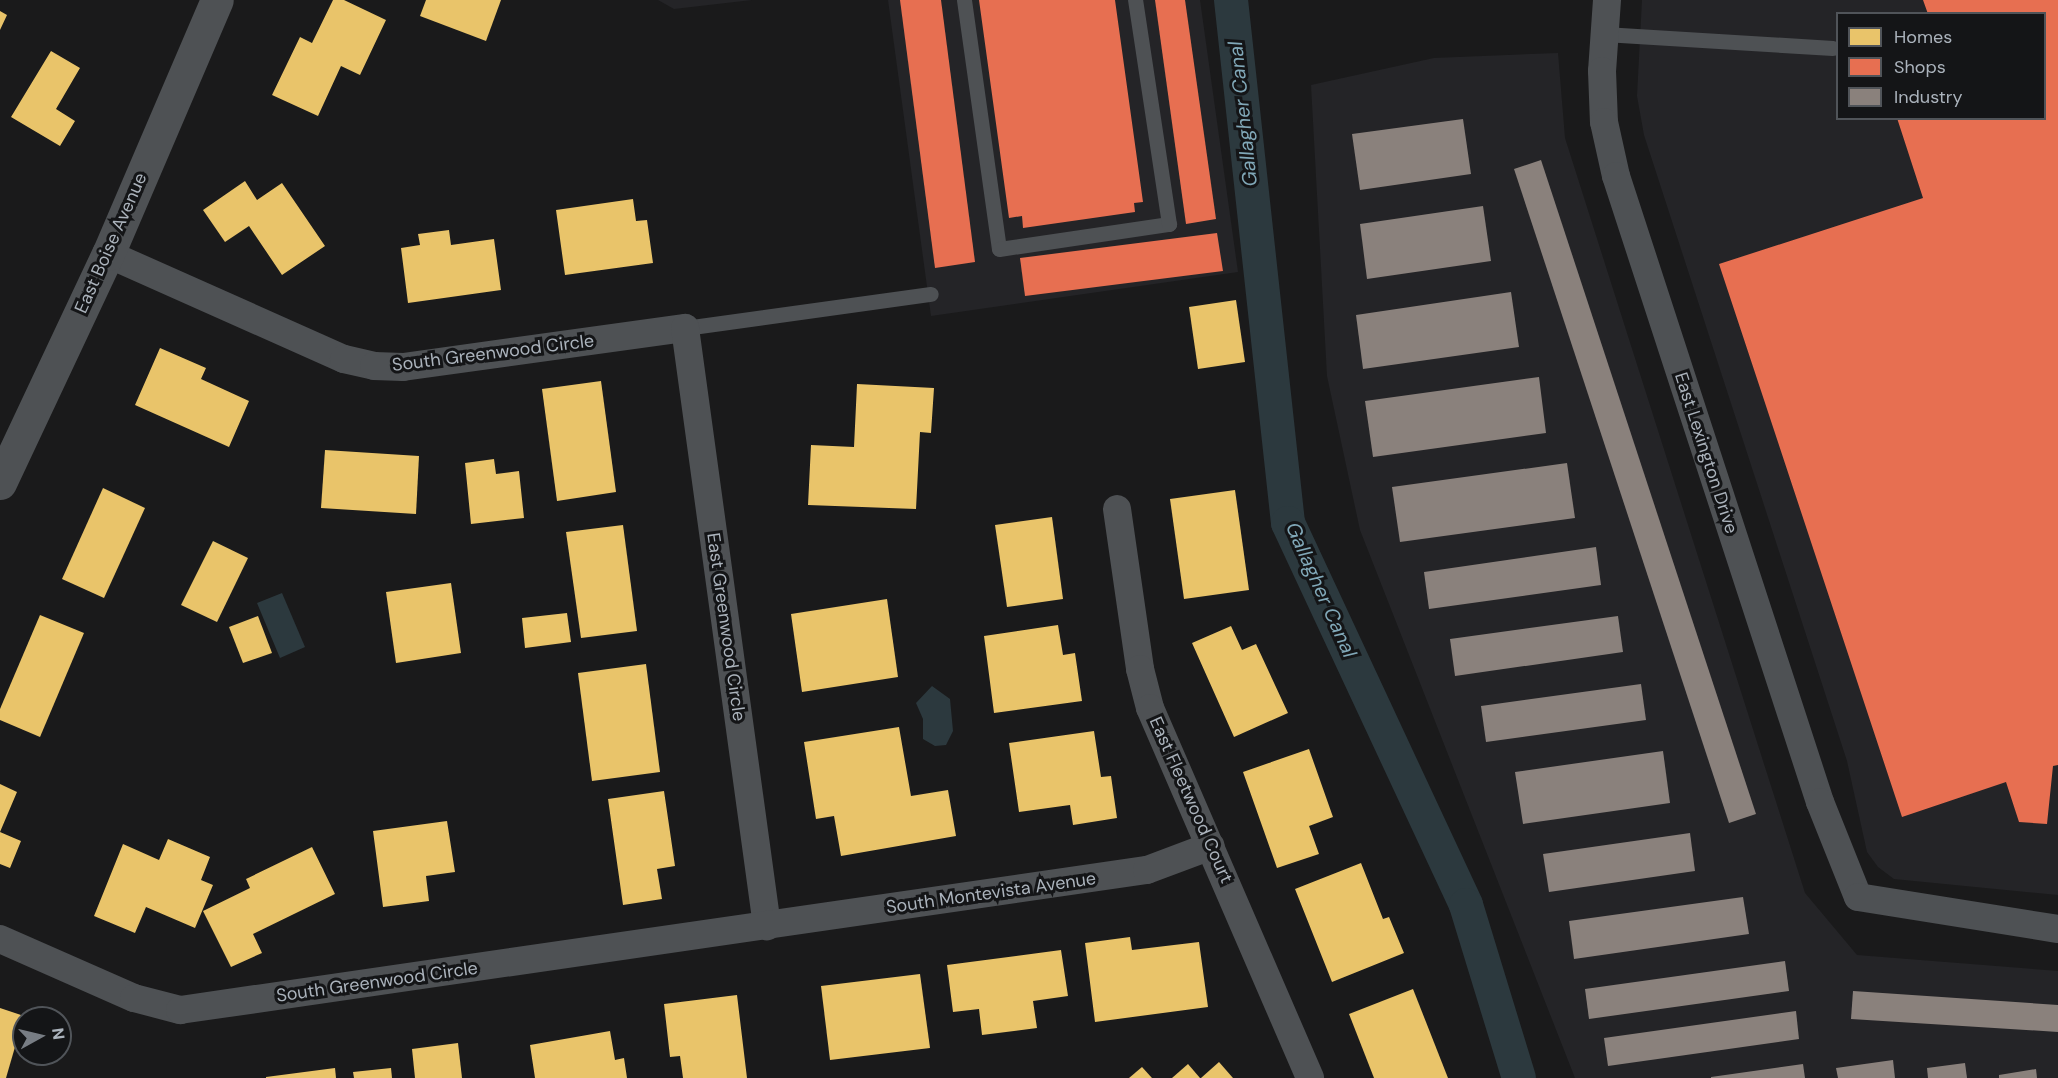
<!DOCTYPE html>
<style>
body{margin:0}
#map{position:relative;width:2058px;height:1078px;overflow:hidden;background:#1a1a1b;font-family:"DM Sans",sans-serif}
div>[style]{position:absolute}
.built>*{inset:0;background:#242427}
.water>*{inset:0;background:#2c393e}
.homes>*{inset:0;background:#e9c46a}
.shops>*{inset:0;background:#e76f51}
.industry>*{inset:0;background:#8a817c}
.canal>*{height:34px;margin:-17px;padding:0 17px;transform-origin:17px;border-radius:17px;background:#2c393e}
.service>*{height:15px;margin:-7.5px;padding:0 7.5px;transform-origin:7.5px;border-radius:7.5px;background:#4e5154}
.minor>*{height:28px;margin:-14px;padding:0 14px;transform-origin:14px;border-radius:14px;background:#4e5154}
.tertiary>*{height:33px;margin:-16.5px;padding:0 16.5px;transform-origin:16.5px;border-radius:16.5px;background:#4e5154}
span{translate:-50% -50%;white-space:nowrap;text-align:center;line-height:1.15;-webkit-text-stroke:6px #141517;paint-order:stroke}
.street-label{font-size:18px;color:#abb3bc}
.water-label{font-size:20px;color:#81a8b8;font-style:italic}
.legend{position:absolute;left:1836px;top:12px;width:210px;height:108px;box-sizing:border-box;background:#141517;border:2px solid #505459;margin:0;padding:8px 10px;list-style:none;font-size:18px;color:#abb3bc}
.legend li{display:flex;align-items:center;gap:12px;height:30px}
.legend b{width:30px;border:2px solid #505459}
.north{position:absolute;left:12px;top:1006px;width:60px;height:60px;box-sizing:border-box;background:#141517;border:2px solid #505459;border-radius:50%;rotate:82deg;font-size:16px;font-weight:700;line-height:24px;text-align:center;color:#abb3bc}
.north::after{content:'';display:block;margin:auto;width:21px;height:27px;background:#787d84;clip-path:polygon(50% 0,100% 100%,50% 72%,0 100%)}
</style>
<div id="map">
<div class="built">
<i style="clip-path:polygon(658px 0,752px 0,674px 9px)"></i>
<i style="clip-path:polygon(888px 0,1200px 0,1238px 272px,931px 316px)"></i>
<i style="clip-path:polygon(evenodd,1642px 0,2058px 0,2058px 895px,1894px 879px,1878px 867px,1867px 852px,1847px 761px,1644px 135px,1637px 96px,1642px 0,1838px 14px,2044px 14px,2044px 118px,1838px 118px,1838px 14px)"></i>
<i style="clip-path:polygon(1558px 53px,1565px 138px,1805px 893px,1857px 955px,2058px 971px,2058px 1078px,1575px 1078px,1360px 530px,1327px 376px,1311px 85px,1434px 58px)"></i>
</div>
<div class="water">
<i style="clip-path:polygon(282px 593px,305px 647px,280px 658px,257px 603px)"></i>
<i style="clip-path:polygon(932px 686px,950px 699px,953px 731px,946px 745px,935px 746px,923px 739px,923px 719px,916px 703px)"></i>
</div>
<div class="homes">
<i style="clip-path:polygon(333px 0,344px 0,386px 20px,360px 75px,341px 66px,318px 116px,272px 95px,300px 37px,312px 43px)"></i>
<i style="clip-path:polygon(426px 0,501px 0,486px 41px,420px 16px)"></i>
<i style="clip-path:polygon(0 11px,7px 15px,0 30px)"></i>
<i style="clip-path:polygon(51px 51px,80px 68px,56px 109px,75px 121px,60px 146px,11px 117px)"></i>
<i style="clip-path:polygon(245px 181px,257px 200px,282px 183px,325px 246px,282px 275px,249px 226px,225px 242px,203px 210px)"></i>
<i style="clip-path:polygon(633px 199px,636px 221px,647px 220px,653px 263px,565px 275px,556px 210px)"></i>
<i style="clip-path:polygon(449px 230px,451px 245px,494px 239px,501px 290px,408px 303px,401px 248px,420px 245px,418px 234px)"></i>
<i style="clip-path:polygon(1236px 300px,1245px 362px,1198px 369px,1189px 307px)"></i>
<i style="clip-path:polygon(160px 348px,206px 368px,201px 379px,249px 401px,229px 447px,135px 405px)"></i>
<i style="clip-path:polygon(601px 381px,616px 492px,557px 501px,542px 389px)"></i>
<i style="clip-path:polygon(857px 384px,934px 388px,931px 433px,920px 432px,916px 509px,808px 505px,811px 445px,854px 447px)"></i>
<i style="clip-path:polygon(325px 450px,419px 456px,416px 514px,321px 508px)"></i>
<i style="clip-path:polygon(494px 459px,496px 474px,519px 471px,524px 518px,471px 524px,465px 463px)"></i>
<i style="clip-path:polygon(103px 488px,145px 508px,104px 598px,62px 579px)"></i>
<i style="clip-path:polygon(1235px 490px,1249px 590px,1184px 599px,1170px 499px)"></i>
<i style="clip-path:polygon(1052px 517px,1063px 599px,1007px 607px,995px 525px)"></i>
<i style="clip-path:polygon(623px 525px,637px 631px,581px 638px,566px 532px)"></i>
<i style="clip-path:polygon(213px 541px,248px 558px,217px 622px,181px 605px)"></i>
<i style="clip-path:polygon(451px 583px,461px 653px,396px 663px,386px 592px)"></i>
<i style="clip-path:polygon(887px 599px,898px 677px,802px 692px,791px 614px)"></i>
<i style="clip-path:polygon(567px 613px,571px 642px,525px 648px,522px 618px)"></i>
<i style="clip-path:polygon(40px 615px,84px 633px,40px 737px,0 720px,0 709px)"></i>
<i style="clip-path:polygon(258px 616px,272px 653px,243px 663px,229px 627px)"></i>
<i style="clip-path:polygon(1058px 625px,1063px 655px,1075px 653px,1082px 701px,994px 713px,984px 636px)"></i>
<i style="clip-path:polygon(1231px 626px,1242px 650px,1256px 644px,1288px 713px,1234px 737px,1192px 643px)"></i>
<i style="clip-path:polygon(646px 664px,660px 772px,592px 781px,578px 673px)"></i>
<i style="clip-path:polygon(899px 727px,911px 796px,948px 790px,956px 836px,841px 856px,834px 816px,816px 819px,804px 742px)"></i>
<i style="clip-path:polygon(1094px 731px,1101px 777px,1111px 776px,1117px 818px,1073px 825px,1070px 805px,1019px 812px,1009px 743px)"></i>
<i style="clip-path:polygon(1309px 749px,1333px 817px,1309px 826px,1319px 854px,1277px 868px,1243px 772px)"></i>
<i style="clip-path:polygon(0 784px,17px 792px,0 832px,21px 841px,10px 868px,0 864px)"></i>
<i style="clip-path:polygon(664px 791px,675px 866px,657px 869px,662px 899px,623px 905px,608px 799px)"></i>
<i style="clip-path:polygon(447px 821px,455px 872px,426px 876px,429px 901px,383px 907px,373px 831px)"></i>
<i style="clip-path:polygon(168px 839px,210px 857px,201px 880px,213px 885px,195px 928px,146px 907px,135px 933px,94px 916px,123px 844px,159px 860px)"></i>
<i style="clip-path:polygon(312px 847px,335px 894px,253px 934px,262px 953px,231px 967px,203px 911px,250px 888px,246px 879px)"></i>
<i style="clip-path:polygon(1361px 863px,1383px 919px,1389px 917px,1404px 953px,1332px 982px,1295px 889px)"></i>
<i style="clip-path:polygon(1130px 937px,1132px 950px,1199px 942px,1208px 1007px,1095px 1022px,1085px 943px)"></i>
<i style="clip-path:polygon(1061px 950px,1068px 996px,1033px 1001px,1037px 1028px,982px 1035px,979px 1009px,953px 1012px,947px 965px)"></i>
<i style="clip-path:polygon(920px 974px,930px 1048px,830px 1060px,821px 986px)"></i>
<i style="clip-path:polygon(1413px 989px,1448px 1078px,1374px 1078px,1349px 1014px)"></i>
<i style="clip-path:polygon(737px 995px,747px 1078px,683px 1078px,680px 1056px,670px 1057px,664px 1004px)"></i>
<i style="clip-path:polygon(0 1008px,24px 1016px,6px 1078px,0 1078px)"></i>
<i style="clip-path:polygon(610px 1031px,615px 1060px,624px 1058px,627px 1078px,535px 1078px,530px 1045px)"></i>
<i style="clip-path:polygon(458px 1043px,462px 1078px,415px 1078px,412px 1049px)"></i>
<i style="clip-path:polygon(1219px 1062px,1233px 1078px,1201px 1078px)"></i>
<i style="clip-path:polygon(1188px 1064px,1200px 1078px,1172px 1078px)"></i>
<i style="clip-path:polygon(1142px 1067px,1152px 1078px,1129px 1078px)"></i>
<i style="clip-path:polygon(335px 1068px,336px 1078px,266px 1078px,266px 1077px)"></i>
<i style="clip-path:polygon(391px 1068px,392px 1078px,354px 1078px,353px 1072px)"></i>
</div>
<div class="shops">
<i style="clip-path:polygon(900px 0,941px 0,975px 262px,935px 268px)"></i>
<i style="clip-path:polygon(979px 0,1115px 0,1143px 202px,1134px 203px,1135px 212px,1023px 228px,1022px 216px,1009px 218px)"></i>
<i style="clip-path:polygon(1155px 0,1185px 0,1216px 219px,1186px 224px)"></i>
<i style="clip-path:polygon(1923px 0,2058px 0,2058px 765px,2053px 766px,2047px 824px,2019px 822px,2006px 782px,1902px 817px,1719px 264px,1923px 198px,1897px 118px,2044px 118px,2044px 14px,1928px 14px)"></i>
<i style="clip-path:polygon(1217px 233px,1223px 271px,1025px 296px,1020px 258px)"></i>
</div>
<div class="industry">
<i style="clip-path:polygon(1463px 119px,1471px 174px,1360px 190px,1352px 134px)"></i>
<i style="clip-path:polygon(1541px 160px,1756px 814px,1729px 823px,1514px 169px)"></i>
<i style="clip-path:polygon(1483px 206px,1491px 261px,1367px 279px,1360px 224px)"></i>
<i style="clip-path:polygon(1511px 292px,1519px 347px,1363px 369px,1356px 315px)"></i>
<i style="clip-path:polygon(1539px 377px,1546px 433px,1373px 457px,1365px 401px)"></i>
<i style="clip-path:polygon(1567px 463px,1575px 518px,1400px 542px,1392px 487px)"></i>
<i style="clip-path:polygon(1596px 547px,1601px 585px,1429px 609px,1424px 572px)"></i>
<i style="clip-path:polygon(1618px 616px,1623px 652px,1455px 676px,1450px 639px)"></i>
<i style="clip-path:polygon(1641px 684px,1646px 720px,1486px 742px,1481px 706px)"></i>
<i style="clip-path:polygon(1663px 751px,1670px 803px,1523px 824px,1515px 772px)"></i>
<i style="clip-path:polygon(1690px 833px,1695px 871px,1549px 892px,1543px 854px)"></i>
<i style="clip-path:polygon(1743px 897px,1749px 934px,1574px 959px,1569px 921px)"></i>
<i style="clip-path:polygon(1785px 961px,1789px 991px,1589px 1019px,1585px 989px)"></i>
<i style="clip-path:polygon(1853px 991px,2058px 1005px,2058px 1032px,1851px 1019px)"></i>
<i style="clip-path:polygon(1796px 1011px,1799px 1039px,1608px 1066px,1604px 1038px)"></i>
<i style="clip-path:polygon(1893px 1060px,1895px 1078px,1838px 1078px,1836px 1068px)"></i>
<i style="clip-path:polygon(1965px 1063px,1967px 1078px,1928px 1078px,1927px 1068px)"></i>
<i style="clip-path:polygon(1803px 1064px,1805px 1078px,1711px 1078px,1711px 1077px)"></i>
<i style="clip-path:polygon(2036px 1069px,2037px 1078px,1999px 1078px,1999px 1075px)"></i>
</div>
<div class="canal">
<i style="left:1231px;top:0;width:526px;rotate:83.78deg"></i>
<i style="left:1288px;top:523px;width:421px;rotate:65deg"></i>
<i style="left:1466px;top:905px;width:181px;rotate:73deg"></i>
</div>
<div class="service">
<i style="left:964px;top:0;width:251px;rotate:82deg"></i>
<i style="left:999px;top:249px;width:172px;rotate:-8.4deg"></i>
<i style="left:1169px;top:224px;width:227px;rotate:-98.6deg"></i>
<i style="left:1604px;top:34px;width:229px;rotate:3.5deg"></i>
<i style="left:685px;top:328px;width:248px;rotate:-7.9deg"></i>
</div>
<div class="minor">
<i style="left:1607px;top:0;width:71px;rotate:94deg"></i>
<i style="left:1602px;top:71px;width:51px;rotate:87.8deg"></i>
<i style="left:1604px;top:122px;width:55px;rotate:77.5deg"></i>
<i style="left:1616px;top:176px;width:658px;rotate:71.95deg"></i>
<i style="left:1820px;top:802px;width:102px;rotate:68.2deg"></i>
<i style="left:1858px;top:897px;width:203px;rotate:9.1deg"></i>
<i style="left:108px;top:254px;width:258px;rotate:24deg"></i>
<i style="left:344px;top:359px;width:31px;rotate:13deg"></i>
<i style="left:374px;top:366px;width:29px;rotate:2deg"></i>
<i style="left:403px;top:367px;width:285px;rotate:-7.9deg"></i>
<i style="left:685px;top:328px;width:604px;rotate:82.19deg"></i>
<i style="left:1117px;top:509px;width:162px;rotate:81.8deg"></i>
<i style="left:1140px;top:669px;width:40px;rotate:75.6deg"></i>
<i style="left:1150px;top:708px;width:403px;rotate:66.6deg"></i>
<i style="left:0;top:939px;width:146px;rotate:23.8deg"></i>
<i style="left:134px;top:998px;width:48px;rotate:14.6deg"></i>
<i style="left:180px;top:1010px;width:977px;rotate:-8.24deg"></i>
<i style="left:1147px;top:870px;width:68px;rotate:-20.6deg"></i>
</div>
<div class="tertiary">
<i style="left:0;top:483px;width:253px;rotate:-64.8deg"></i>
<i style="left:108px;top:254px;width:276px;rotate:-66.8deg"></i>
</div>
<div class="street-label">
<span style="left:111px;top:243px;rotate:-66deg">East Boise Avenue</span>
<span style="left:493px;top:353px;rotate:-7deg">South Greenwood Circle</span>
<span style="left:1706px;top:453px;rotate:72deg">East Lexington Drive</span>
<span style="left:726px;top:627px;rotate:82deg">East Greenwood Circle</span>
<span style="left:1191px;top:800px;rotate:66deg">East Fleetwood Court</span>
<span style="left:991px;top:893px;rotate:-8deg">South Montevista Avenue</span>
<span style="left:377px;top:982px;rotate:-8deg">South Greenwood Circle</span>
</div>
<div class="water-label">
<span style="left:1243px;top:114px;rotate:-96deg">Gallagher Canal</span>
<span style="left:1321px;top:590px;rotate:66deg">Gallagher Canal</span>
</div>
<ul class="legend">
<li><b style="height:16px;background:#e9c46a"></b>Homes</li>
<li><b style="height:16px;background:#e76f51"></b>Shops</li>
<li><b style="height:16px;background:#8a817c"></b>Industry</li>
</ul>
<div class="north">N</div>
</div>
